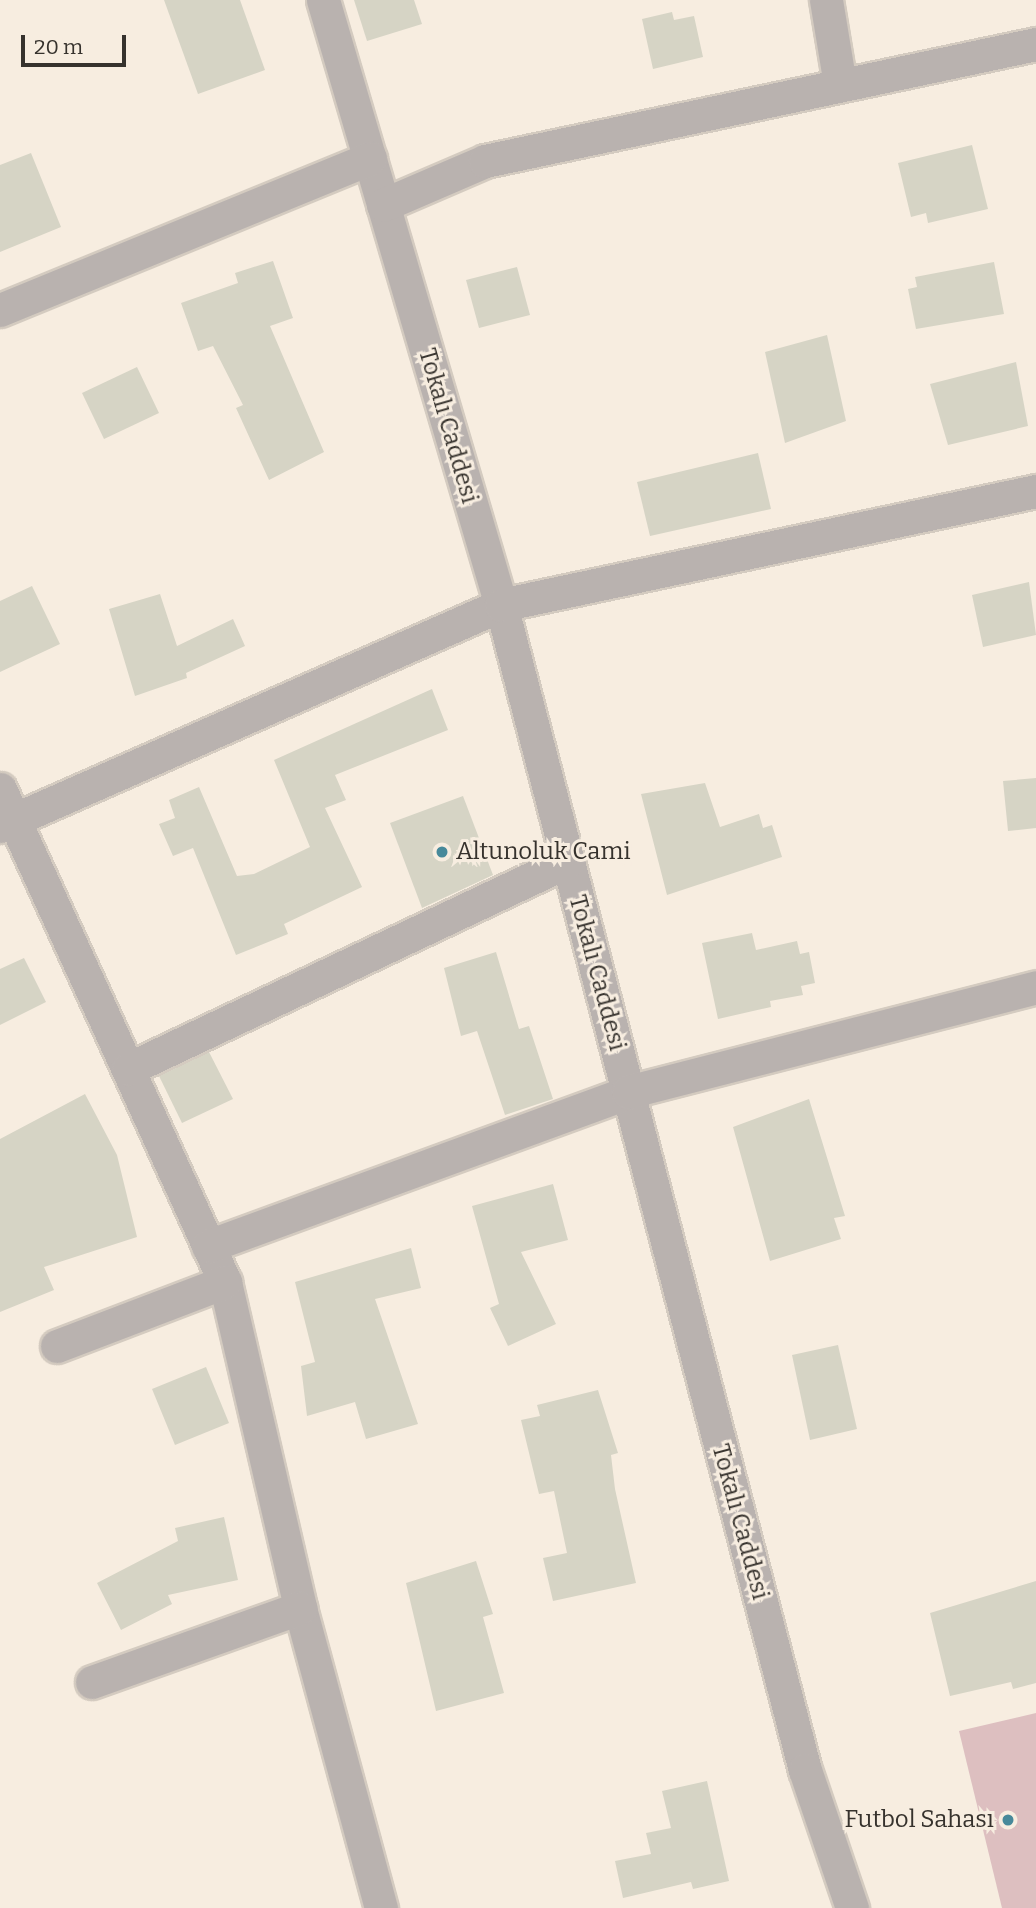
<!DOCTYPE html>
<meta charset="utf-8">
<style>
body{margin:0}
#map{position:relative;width:1036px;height:1908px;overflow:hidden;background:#f7ede0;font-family:Bitter,serif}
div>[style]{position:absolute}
.green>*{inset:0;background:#ddbfc0}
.building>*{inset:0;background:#d6d4c5}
.roads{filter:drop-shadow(2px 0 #d4cbc0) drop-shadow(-2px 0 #d4cbc0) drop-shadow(0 2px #d4cbc0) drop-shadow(0 -2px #d4cbc0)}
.minor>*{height:33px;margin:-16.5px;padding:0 16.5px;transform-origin:16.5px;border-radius:16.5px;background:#b9b2af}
.dots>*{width:19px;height:19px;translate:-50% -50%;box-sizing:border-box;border:4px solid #f7ede0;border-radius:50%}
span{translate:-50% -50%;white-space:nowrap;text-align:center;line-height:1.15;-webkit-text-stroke:6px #f7ede0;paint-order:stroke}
.street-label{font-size:24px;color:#36322d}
.poi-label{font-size:24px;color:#36322d}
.left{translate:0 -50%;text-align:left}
.right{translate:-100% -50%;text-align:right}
.scale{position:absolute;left:21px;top:35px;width:105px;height:32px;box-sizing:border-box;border:4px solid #36322d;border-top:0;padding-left:9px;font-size:21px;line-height:24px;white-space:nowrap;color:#36322d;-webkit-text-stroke:5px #f7ede0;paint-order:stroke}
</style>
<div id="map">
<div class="green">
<i style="clip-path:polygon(1036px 1713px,1036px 1908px,1002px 1908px,959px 1731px)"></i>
</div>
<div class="building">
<i style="clip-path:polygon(164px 0,240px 0,265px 70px,198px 94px)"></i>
<i style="clip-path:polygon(354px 0,414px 0,422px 24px,367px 41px)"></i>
<i style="clip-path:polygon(672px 12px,674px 20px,694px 16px,703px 57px,653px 69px,642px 19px)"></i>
<i style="clip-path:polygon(972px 145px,988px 209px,928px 223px,926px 213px,911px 217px,898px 163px)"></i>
<i style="clip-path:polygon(31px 153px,61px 227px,0 252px,0 165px)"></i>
<i style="clip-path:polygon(273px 261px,293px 318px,270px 326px,324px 452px,269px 480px,236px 408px,243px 405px,213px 346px,198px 351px,181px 303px,238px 283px,235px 273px)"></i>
<i style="clip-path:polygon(994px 262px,1004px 314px,916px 329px,908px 289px,917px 287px,915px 277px)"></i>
<i style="clip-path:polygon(517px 267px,530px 315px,479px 328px,466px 280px)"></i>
<i style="clip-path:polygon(827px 335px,846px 421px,785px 443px,765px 352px)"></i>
<i style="clip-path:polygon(1016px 362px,1028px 426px,948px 445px,930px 384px)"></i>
<i style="clip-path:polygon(137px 367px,159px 413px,104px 439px,82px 393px)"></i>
<i style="clip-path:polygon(758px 453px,771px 509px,650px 536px,637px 482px)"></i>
<i style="clip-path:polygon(1029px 582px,1036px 635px,983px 647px,972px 595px)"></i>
<i style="clip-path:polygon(32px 586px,60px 644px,0 672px,0 601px)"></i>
<i style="clip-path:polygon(160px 594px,177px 646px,233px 619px,245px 646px,186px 673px,187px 678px,135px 696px,109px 609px)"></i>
<i style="clip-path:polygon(432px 689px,448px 730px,335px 775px,346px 800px,325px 808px,362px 887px,284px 924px,288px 934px,236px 955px,193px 848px,173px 856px,159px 824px,175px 818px,169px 800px,199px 787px,237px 876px,254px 874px,310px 847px,274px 760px)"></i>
<i style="clip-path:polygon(1036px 778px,1036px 828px,1008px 831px,1003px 781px)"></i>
<i style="clip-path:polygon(705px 783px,720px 827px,759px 814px,763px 828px,772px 825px,782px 857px,667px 895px,641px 794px)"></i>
<i style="clip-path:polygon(463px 796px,493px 875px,422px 908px,390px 823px)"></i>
<i style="clip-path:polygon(752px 933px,756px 950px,797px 941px,800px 954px,809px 952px,815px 983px,801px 986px,803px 995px,770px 1001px,771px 1007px,718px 1019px,702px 943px)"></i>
<i style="clip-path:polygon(496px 952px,519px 1029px,529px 1026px,553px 1099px,505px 1115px,477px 1031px,461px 1036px,444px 968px)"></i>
<i style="clip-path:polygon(24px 958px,46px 1002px,0 1025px,0 969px)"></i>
<i style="clip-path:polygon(209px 1052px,233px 1099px,182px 1123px,159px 1076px)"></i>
<i style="clip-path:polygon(85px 1094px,117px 1155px,137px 1237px,44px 1267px,54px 1290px,0 1312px,0 1139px)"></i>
<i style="clip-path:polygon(809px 1099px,845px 1216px,834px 1218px,841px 1239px,770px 1261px,733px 1127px)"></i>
<i style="clip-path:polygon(553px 1184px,568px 1240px,521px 1252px,556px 1324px,508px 1346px,490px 1308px,499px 1304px,472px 1206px)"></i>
<i style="clip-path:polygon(411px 1248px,421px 1288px,375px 1299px,418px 1424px,366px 1439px,355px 1402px,307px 1416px,301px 1366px,315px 1362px,295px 1282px)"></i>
<i style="clip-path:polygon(838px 1345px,857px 1429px,810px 1440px,792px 1355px)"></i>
<i style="clip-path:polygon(206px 1367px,229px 1423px,175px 1445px,152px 1389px)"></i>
<i style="clip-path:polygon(598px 1390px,618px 1453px,611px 1455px,615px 1489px,636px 1583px,553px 1601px,543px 1558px,567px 1553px,554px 1491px,539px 1494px,521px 1420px,540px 1416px,537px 1405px)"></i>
<i style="clip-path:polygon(224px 1517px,238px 1580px,168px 1595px,172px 1604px,121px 1630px,97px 1583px,178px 1541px,175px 1528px)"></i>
<i style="clip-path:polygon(476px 1561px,493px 1614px,483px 1617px,504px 1693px,436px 1711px,406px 1583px)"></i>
<i style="clip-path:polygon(1036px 1581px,1036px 1683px,1013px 1689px,1011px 1682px,950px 1696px,930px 1613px)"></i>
<i style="clip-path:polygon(707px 1781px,729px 1881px,693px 1889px,691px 1882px,623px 1898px,615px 1861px,651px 1854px,646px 1833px,671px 1828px,662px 1791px)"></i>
</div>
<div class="roads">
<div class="minor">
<i style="left:323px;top:0;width:631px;rotate:73.61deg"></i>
<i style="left:501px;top:605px;width:1204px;rotate:75.38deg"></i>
<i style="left:805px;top:1770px;width:146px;rotate:71.2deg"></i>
<i style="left:826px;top:0;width:86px;rotate:80.6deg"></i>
<i style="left:383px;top:205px;width:111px;rotate:-23.3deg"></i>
<i style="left:485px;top:161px;width:563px;rotate:-11.99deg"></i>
<i style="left:0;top:310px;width:400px;rotate:-22.3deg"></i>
<i style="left:0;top:789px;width:542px;rotate:65.47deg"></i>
<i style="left:225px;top:1282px;width:335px;rotate:77deg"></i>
<i style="left:300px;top:1608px;width:311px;rotate:74.9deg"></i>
<i style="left:0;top:826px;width:548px;rotate:-23.8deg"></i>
<i style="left:501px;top:605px;width:547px;rotate:-12.03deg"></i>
<i style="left:128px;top:1069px;width:487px;rotate:-25.3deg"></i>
<i style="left:208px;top:1246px;width:447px;rotate:-20.1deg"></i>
<i style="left:628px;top:1092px;width:421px;rotate:-14.4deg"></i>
<i style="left:57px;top:1346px;width:180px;rotate:-20.9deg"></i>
<i style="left:92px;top:1682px;width:221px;rotate:-19.6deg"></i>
</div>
</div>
<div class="dots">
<i style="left:442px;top:852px;background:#47899a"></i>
<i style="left:1008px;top:1820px;background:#47899a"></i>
</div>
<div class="street-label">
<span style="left:448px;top:426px;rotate:74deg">Tokalı Caddesi</span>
<span style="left:597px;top:973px;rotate:75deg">Tokalı Caddesi</span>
<span style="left:740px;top:1522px;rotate:75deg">Tokalı Caddesi</span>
</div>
<div class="poi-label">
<span class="left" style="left:456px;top:852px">Altunoluk Cami</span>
<span class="right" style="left:994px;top:1820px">Futbol Sahası</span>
</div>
<div class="scale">20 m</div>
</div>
